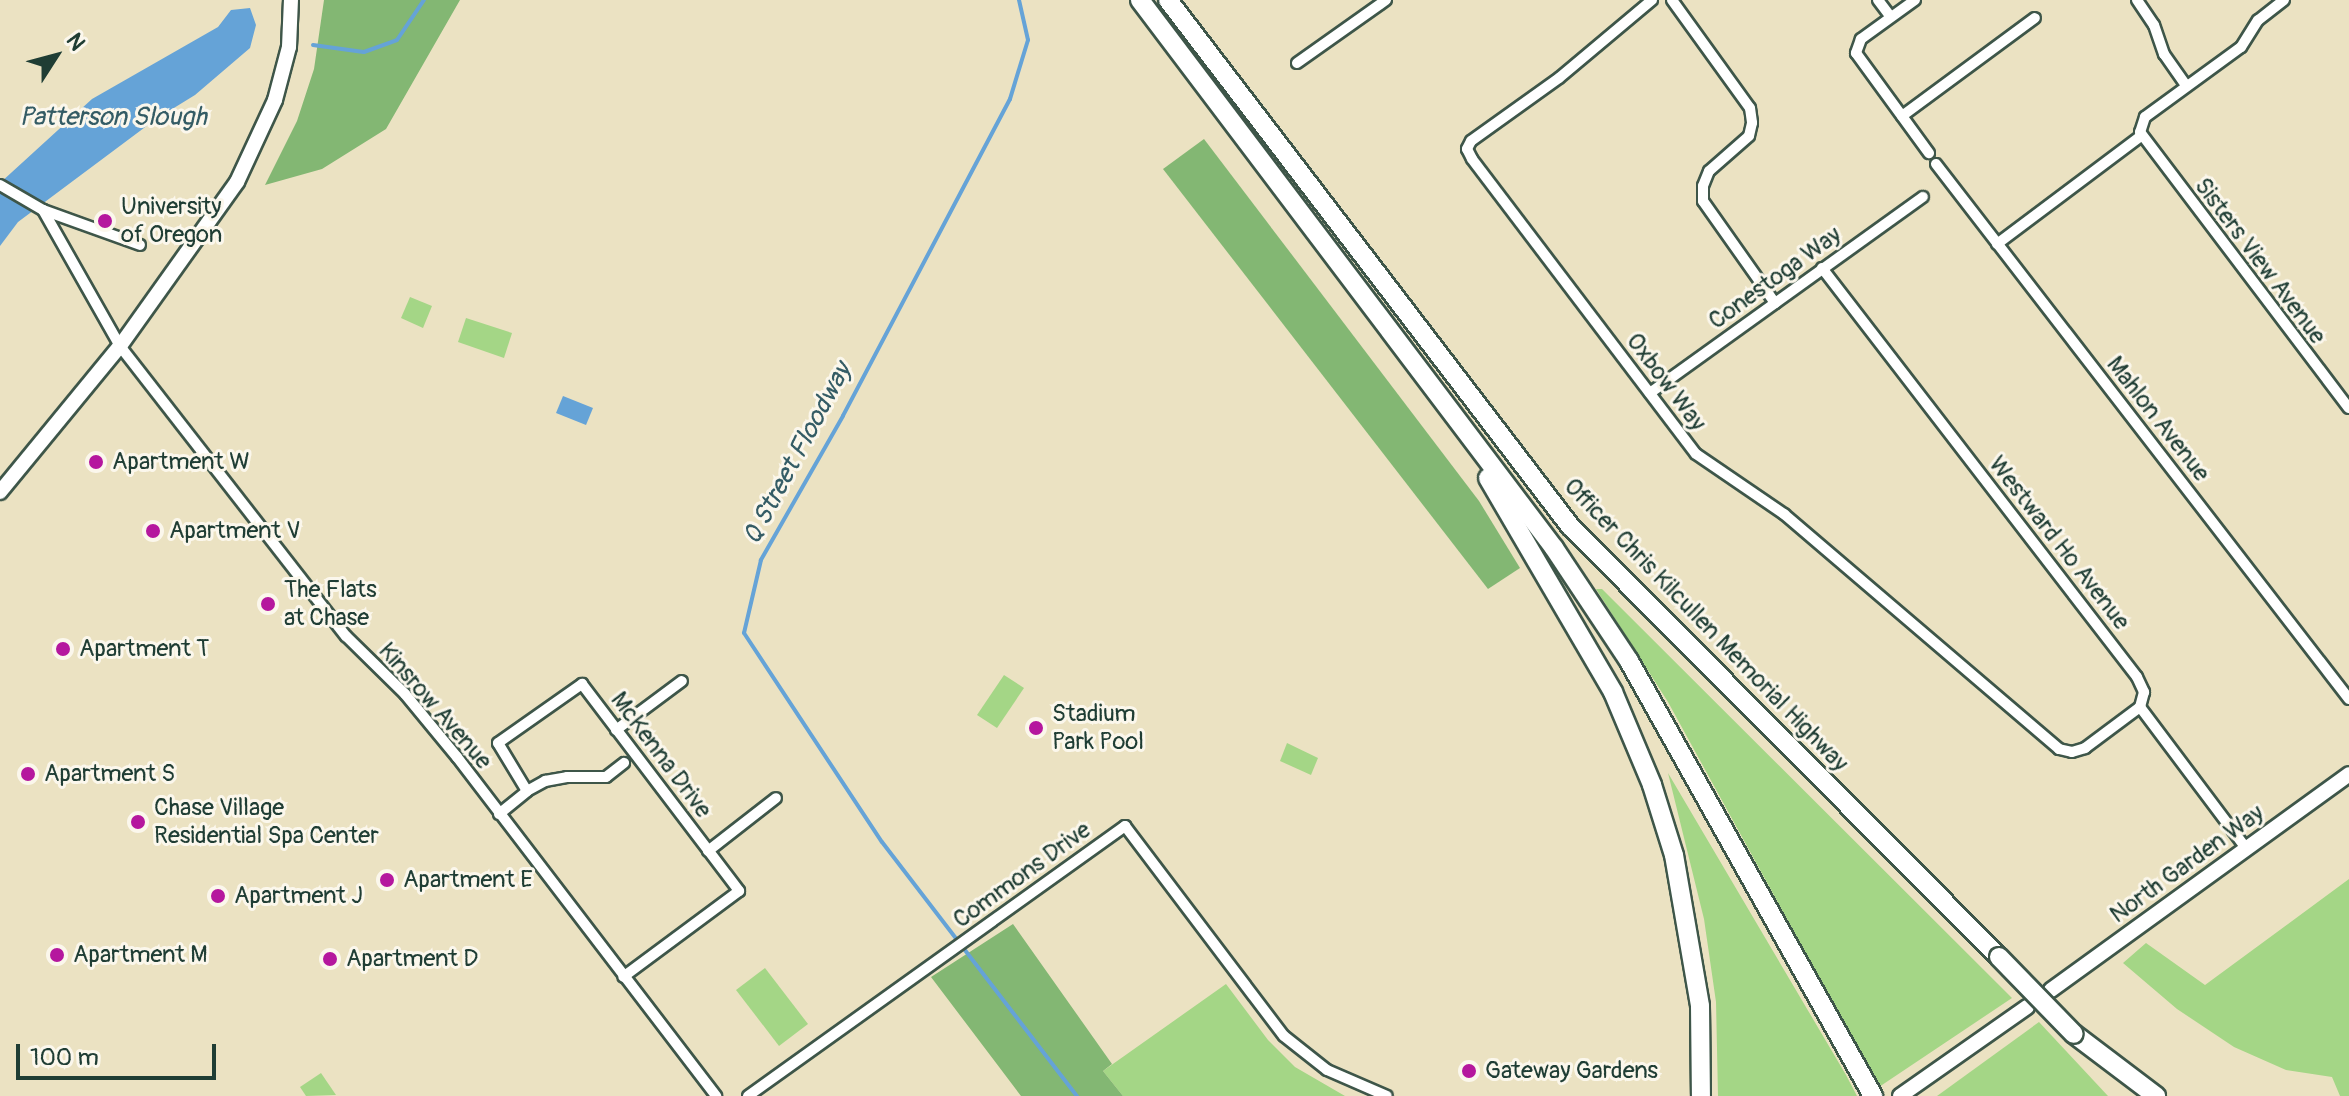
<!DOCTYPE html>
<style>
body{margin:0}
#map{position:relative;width:2349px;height:1096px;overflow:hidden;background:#ebe2c2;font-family:Pangolin,sans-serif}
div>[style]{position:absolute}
.green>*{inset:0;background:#a4d686}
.forest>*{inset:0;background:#83b773}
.water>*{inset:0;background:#65a3d7}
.stream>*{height:4px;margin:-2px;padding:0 2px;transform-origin:2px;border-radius:2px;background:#65a3d7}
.roads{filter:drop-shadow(2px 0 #3e5649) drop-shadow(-2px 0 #3e5649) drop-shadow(0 2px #3e5649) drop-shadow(0 -2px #3e5649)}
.street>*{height:10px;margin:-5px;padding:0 5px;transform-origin:5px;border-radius:5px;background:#fff}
.secondary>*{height:14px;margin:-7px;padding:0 7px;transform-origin:7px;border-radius:7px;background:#fff}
.highway>*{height:18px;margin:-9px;padding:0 9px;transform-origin:9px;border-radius:9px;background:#fff}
.bridges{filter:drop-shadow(2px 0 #3e5649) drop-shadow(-2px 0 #3e5649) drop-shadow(0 2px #3e5649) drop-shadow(0 -2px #3e5649)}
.highway-bridge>*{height:18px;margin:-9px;padding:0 9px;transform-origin:9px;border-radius:9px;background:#fff}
.dots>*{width:22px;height:22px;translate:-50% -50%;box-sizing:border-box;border:4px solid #fbf7ec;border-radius:50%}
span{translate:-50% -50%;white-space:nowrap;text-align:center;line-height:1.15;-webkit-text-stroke:6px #fbf7ec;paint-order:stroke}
.poi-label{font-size:24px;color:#1f3d34}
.left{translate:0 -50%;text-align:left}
.street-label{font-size:24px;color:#1f3d34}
.water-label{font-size:26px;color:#345c65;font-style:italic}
.north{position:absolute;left:16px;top:16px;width:80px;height:80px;-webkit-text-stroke:6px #fbf7ec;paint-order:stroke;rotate:54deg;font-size:22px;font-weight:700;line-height:32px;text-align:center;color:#1f3d34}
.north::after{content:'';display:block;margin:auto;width:28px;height:36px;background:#1f3d34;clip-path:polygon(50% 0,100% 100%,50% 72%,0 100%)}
.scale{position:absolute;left:16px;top:1044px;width:200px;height:36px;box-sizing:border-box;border:4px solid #1f3d34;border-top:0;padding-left:10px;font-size:24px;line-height:28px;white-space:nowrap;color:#1f3d34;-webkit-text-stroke:6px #fbf7ec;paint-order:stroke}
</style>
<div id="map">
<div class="green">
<i style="clip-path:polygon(410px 297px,432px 306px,423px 328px,401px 318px)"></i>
<i style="clip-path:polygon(466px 318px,512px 333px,504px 358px,458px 342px)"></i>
<i style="clip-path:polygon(1596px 589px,1602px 589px,2012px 998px,1879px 1087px,1668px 702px)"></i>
<i style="clip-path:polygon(1004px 675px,1024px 688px,997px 728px,977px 715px)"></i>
<i style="clip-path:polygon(1287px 743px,1318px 758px,1311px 775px,1280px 761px)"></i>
<i style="clip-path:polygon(1668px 773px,1846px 1075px,1857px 1096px,1718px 1096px,1716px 1002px,1704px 919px)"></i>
<i style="clip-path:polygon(2349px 879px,2349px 1096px,2340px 1096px,2332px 1077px,2286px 1070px,2234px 1047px,2177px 1009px,2123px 963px,2146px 943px,2205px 985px)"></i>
<i style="clip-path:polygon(765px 968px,808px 1024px,779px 1046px,736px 990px)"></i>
<i style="clip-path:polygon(1226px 984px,1268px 1040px,1295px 1067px,1345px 1096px,1123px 1096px,1103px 1071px)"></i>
<i style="clip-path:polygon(2039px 1022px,2108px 1096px,1937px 1096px)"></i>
<i style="clip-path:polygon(321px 1073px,336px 1095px,306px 1096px,300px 1087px)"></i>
</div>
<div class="forest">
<i style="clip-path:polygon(324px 0,460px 0,386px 129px,322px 169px,265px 185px,297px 121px,314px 69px)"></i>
<i style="clip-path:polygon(1204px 139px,1479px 501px,1520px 568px,1488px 589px,1163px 169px)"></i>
<i style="clip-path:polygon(1013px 924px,1112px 1064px,1103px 1071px,1123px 1096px,1021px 1096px,931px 977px)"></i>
</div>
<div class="water">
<i style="clip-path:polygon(250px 8px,256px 25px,250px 48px,195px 95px,156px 119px,18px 222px,0 246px,0 183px,92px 99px,218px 27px,231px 10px)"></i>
<i style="clip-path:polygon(563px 396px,593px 408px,586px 425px,556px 413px)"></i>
</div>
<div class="stream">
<i style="left:1019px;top:0;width:41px;rotate:77.3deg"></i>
<i style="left:1028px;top:40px;width:62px;rotate:107deg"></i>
<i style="left:1010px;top:99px;width:358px;rotate:117.8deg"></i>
<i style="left:843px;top:416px;width:166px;rotate:119.7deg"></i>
<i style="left:761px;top:560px;width:75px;rotate:103.1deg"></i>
<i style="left:744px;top:633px;width:250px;rotate:56.6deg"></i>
<i style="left:882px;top:842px;width:320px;rotate:52.5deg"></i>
<i style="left:313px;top:45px;width:51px;rotate:7.8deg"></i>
<i style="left:364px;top:52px;width:35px;rotate:-20deg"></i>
<i style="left:397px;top:40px;width:48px;rotate:-56deg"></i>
</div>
<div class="roads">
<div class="street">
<i style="left:1652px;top:0;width:121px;rotate:140deg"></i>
<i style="left:1559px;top:78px;width:108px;rotate:144.4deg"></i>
<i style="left:1471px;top:141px;width:9px;rotate:117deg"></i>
<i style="left:1467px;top:149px;width:11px;rotate:63deg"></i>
<i style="left:1472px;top:159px;width:370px;rotate:52.8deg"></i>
<i style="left:1696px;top:454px;width:107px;rotate:34.3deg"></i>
<i style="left:1784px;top:514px;width:362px;rotate:40.5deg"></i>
<i style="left:2059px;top:749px;width:13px;rotate:13deg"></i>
<i style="left:2072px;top:752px;width:14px;rotate:-17deg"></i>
<i style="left:2085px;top:748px;width:69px;rotate:-36.7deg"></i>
<i style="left:1672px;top:0;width:133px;rotate:54.2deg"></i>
<i style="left:1750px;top:108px;width:15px;rotate:82deg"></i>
<i style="left:1752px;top:123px;width:13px;rotate:103deg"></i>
<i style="left:1749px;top:136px;width:53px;rotate:138.8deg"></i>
<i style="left:1709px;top:171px;width:16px;rotate:112deg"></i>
<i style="left:1703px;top:186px;width:15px;rotate:90deg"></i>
<i style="left:1703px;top:201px;width:125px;rotate:54.8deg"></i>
<i style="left:1878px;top:0;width:21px;rotate:53deg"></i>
<i style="left:1915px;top:0;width:67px;rotate:144.2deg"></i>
<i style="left:1861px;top:39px;width:15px;rotate:110deg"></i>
<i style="left:1856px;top:53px;width:124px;rotate:53.9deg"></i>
<i style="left:2137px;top:0;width:30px;rotate:56deg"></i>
<i style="left:2154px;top:25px;width:31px;rotate:71deg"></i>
<i style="left:2164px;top:54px;width:39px;rotate:55deg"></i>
<i style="left:2284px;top:0;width:33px;rotate:142deg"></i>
<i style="left:2258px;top:20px;width:32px;rotate:122deg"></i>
<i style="left:2241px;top:47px;width:119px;rotate:143.9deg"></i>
<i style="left:2145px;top:117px;width:16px;rotate:108deg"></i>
<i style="left:2140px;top:132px;width:346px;rotate:52.9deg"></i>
<i style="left:1297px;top:63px;width:109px;rotate:-35.3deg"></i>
<i style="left:1902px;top:116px;width:165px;rotate:-36.4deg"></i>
<i style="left:1936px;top:164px;width:676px;rotate:52.33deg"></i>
<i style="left:0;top:185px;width:50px;rotate:30.2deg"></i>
<i style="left:43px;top:210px;width:103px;rotate:19.8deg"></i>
<i style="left:43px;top:210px;width:156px;rotate:60.5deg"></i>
<i style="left:120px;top:346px;width:368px;rotate:52.1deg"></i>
<i style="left:346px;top:636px;width:83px;rotate:44.5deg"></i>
<i style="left:405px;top:694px;width:82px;rotate:50.5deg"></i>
<i style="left:457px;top:757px;width:427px;rotate:52.6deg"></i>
<i style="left:1997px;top:244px;width:180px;rotate:-36.9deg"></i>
<i style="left:1822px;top:268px;width:516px;rotate:52.4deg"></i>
<i style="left:2137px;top:677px;width:17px;rotate:65deg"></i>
<i style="left:2144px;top:692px;width:16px;rotate:105deg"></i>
<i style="left:2140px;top:707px;width:176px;rotate:53.1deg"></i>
<i style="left:1650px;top:393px;width:336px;rotate:-35.7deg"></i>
<i style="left:616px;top:730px;width:82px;rotate:-36.6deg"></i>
<i style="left:527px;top:791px;width:21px;rotate:-29deg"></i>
<i style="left:545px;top:781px;width:22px;rotate:-10deg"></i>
<i style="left:567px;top:777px;width:39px"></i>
<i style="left:606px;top:777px;width:23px;rotate:-38deg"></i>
<i style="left:499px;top:814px;width:36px;rotate:-39deg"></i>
<i style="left:527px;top:791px;width:56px;rotate:-121.1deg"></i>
<i style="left:498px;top:743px;width:103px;rotate:-35.1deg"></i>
<i style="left:582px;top:684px;width:260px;rotate:52.8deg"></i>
<i style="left:739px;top:891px;width:144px;rotate:143.4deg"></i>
<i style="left:708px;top:851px;width:86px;rotate:-37.9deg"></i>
<i style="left:748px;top:1096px;width:464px;rotate:-35.6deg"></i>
<i style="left:1125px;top:826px;width:263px;rotate:52.9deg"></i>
<i style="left:1284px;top:1036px;width:55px;rotate:38.3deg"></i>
<i style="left:1327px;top:1070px;width:65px;rotate:23.4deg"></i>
</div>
<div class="secondary">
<i style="left:0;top:492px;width:189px;rotate:-50.6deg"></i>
<i style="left:120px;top:346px;width:201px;rotate:-54.5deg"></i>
<i style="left:237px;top:182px;width:90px;rotate:-65.1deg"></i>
<i style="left:275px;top:100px;width:55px;rotate:-75.2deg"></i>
<i style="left:289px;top:47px;width:47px;rotate:-87.6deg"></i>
<i style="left:2051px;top:990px;width:368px;rotate:-35.9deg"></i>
<i style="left:1900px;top:1096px;width:155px;rotate:-35deg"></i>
</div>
<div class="highway">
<i style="left:1140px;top:0;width:687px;rotate:52.93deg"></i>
<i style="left:1554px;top:548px;width:136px;rotate:56.4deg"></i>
<i style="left:1629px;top:661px;width:499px;rotate:60.7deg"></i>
<i style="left:1168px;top:0;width:662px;rotate:52.61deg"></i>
<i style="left:1570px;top:526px;width:608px;rotate:45.13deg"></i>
<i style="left:1488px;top:478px;width:248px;rotate:59.7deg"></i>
<i style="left:1613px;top:692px;width:101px;rotate:67.2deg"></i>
<i style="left:1652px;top:785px;width:73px;rotate:72.6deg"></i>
<i style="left:1674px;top:855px;width:153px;rotate:80.2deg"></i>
<i style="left:1700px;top:1006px;width:90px;rotate:89.4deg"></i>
<i style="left:2074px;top:1034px;width:103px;rotate:37.1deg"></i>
</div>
</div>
<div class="bridges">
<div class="highway-bridge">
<i style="left:1999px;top:957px;width:107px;rotate:45.8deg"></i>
</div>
</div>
<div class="dots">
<i style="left:105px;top:221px;background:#b5179e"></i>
<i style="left:96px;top:462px;background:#b5179e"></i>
<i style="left:153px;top:531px;background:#b5179e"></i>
<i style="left:268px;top:604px;background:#b5179e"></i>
<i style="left:63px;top:649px;background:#b5179e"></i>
<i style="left:1036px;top:728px;background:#b5179e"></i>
<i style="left:28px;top:774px;background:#b5179e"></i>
<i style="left:138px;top:822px;background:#b5179e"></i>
<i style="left:387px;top:880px;background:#b5179e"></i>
<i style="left:218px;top:896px;background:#b5179e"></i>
<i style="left:57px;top:955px;background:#b5179e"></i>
<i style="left:330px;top:959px;background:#b5179e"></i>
<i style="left:1469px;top:1071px;background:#b5179e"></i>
</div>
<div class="poi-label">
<span class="left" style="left:121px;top:221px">University<br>of Oregon</span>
<span class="left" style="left:112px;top:462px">Apartment W</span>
<span class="left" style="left:169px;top:531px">Apartment V</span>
<span class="left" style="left:284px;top:604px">The Flats<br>at Chase</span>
<span class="left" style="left:79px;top:649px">Apartment T</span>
<span class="left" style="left:1052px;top:728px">Stadium<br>Park Pool</span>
<span class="left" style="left:44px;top:774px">Apartment S</span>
<span class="left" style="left:154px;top:822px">Chase Village<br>Residential Spa Center</span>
<span class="left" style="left:403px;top:880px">Apartment E</span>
<span class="left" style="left:234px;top:896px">Apartment J</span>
<span class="left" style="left:73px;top:955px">Apartment M</span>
<span class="left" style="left:346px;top:959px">Apartment D</span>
<span class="left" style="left:1485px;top:1071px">Gateway Gardens</span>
</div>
<div class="street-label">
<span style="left:2260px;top:261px;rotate:53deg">Sisters View Avenue</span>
<span style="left:1775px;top:278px;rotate:-36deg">Conestoga Way</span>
<span style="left:1666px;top:382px;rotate:53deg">Oxbow Way</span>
<span style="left:2158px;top:419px;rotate:52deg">Mahlon Avenue</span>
<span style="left:2059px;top:543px;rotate:52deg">Westward Ho Avenue</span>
<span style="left:1706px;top:625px;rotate:46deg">Officer Chris Kilcullen Memorial Highway</span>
<span style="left:435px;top:706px;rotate:49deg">Kinsrow Avenue</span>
<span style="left:661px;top:755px;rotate:53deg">McKenna Drive</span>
<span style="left:2187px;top:864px;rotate:-36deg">North Garden Way</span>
<span style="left:1022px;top:875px;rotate:-36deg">Commons Drive</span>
</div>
<div class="water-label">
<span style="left:113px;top:118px">Patterson Slough</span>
<span style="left:798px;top:454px;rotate:-62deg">Q Street Floodway</span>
</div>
<div class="north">N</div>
<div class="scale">100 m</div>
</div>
